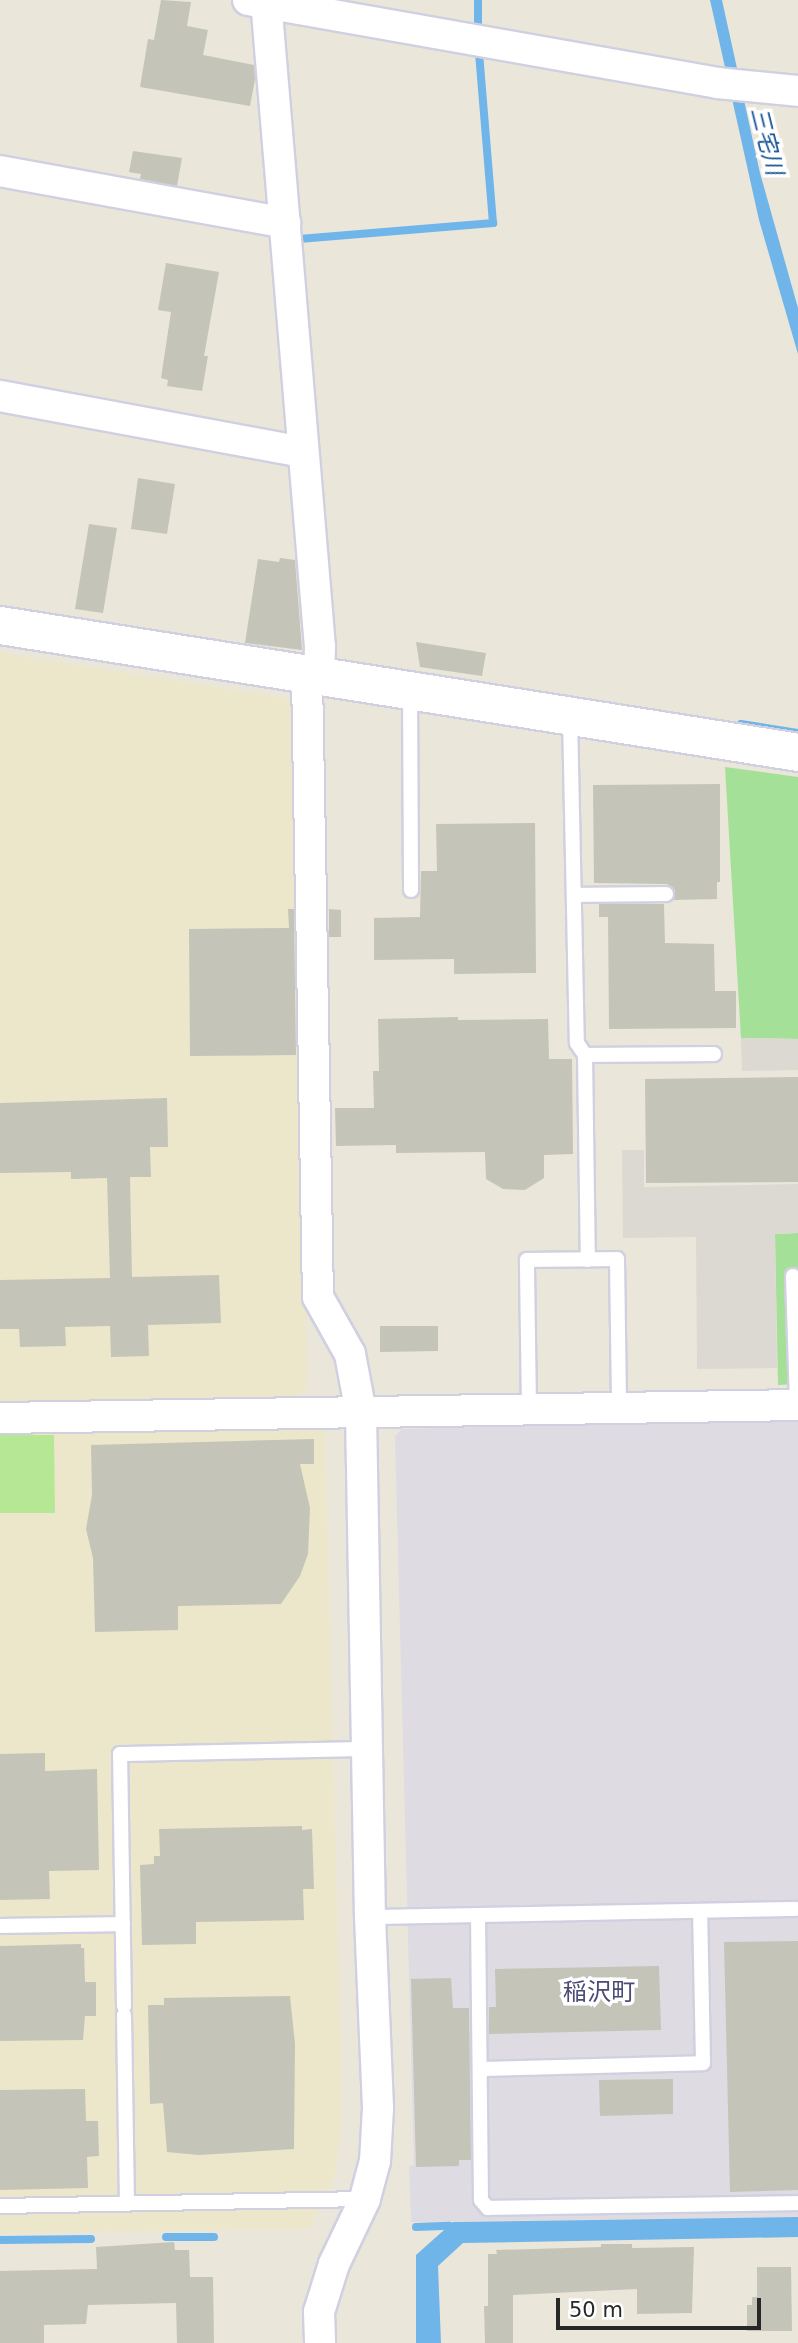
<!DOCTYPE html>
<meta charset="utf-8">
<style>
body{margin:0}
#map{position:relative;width:798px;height:2343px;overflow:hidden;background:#eae6da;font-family:"DejaVu Sans","Noto Sans JP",sans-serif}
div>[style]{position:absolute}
.industrial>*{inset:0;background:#dedbe3}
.education>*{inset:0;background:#ece7ca}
.green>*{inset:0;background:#a4e098}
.pitch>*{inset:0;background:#b6e794}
.plaza>*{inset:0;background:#dbd9d1}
.water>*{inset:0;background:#6fb5ea}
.stream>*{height:8px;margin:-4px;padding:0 4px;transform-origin:4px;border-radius:4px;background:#6fb5ea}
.building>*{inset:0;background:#c5c4b9}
.roads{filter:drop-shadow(2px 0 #d0d0e1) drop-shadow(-2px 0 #d0d0e1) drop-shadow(0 2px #d0d0e1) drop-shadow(0 -2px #d0d0e1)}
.service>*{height:14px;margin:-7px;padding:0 7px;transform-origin:7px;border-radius:7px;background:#fff}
.minor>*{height:30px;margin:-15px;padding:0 15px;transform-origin:15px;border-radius:15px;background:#fff}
.tertiary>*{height:37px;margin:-18.5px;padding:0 18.5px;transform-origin:18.5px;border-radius:18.5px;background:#fff}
span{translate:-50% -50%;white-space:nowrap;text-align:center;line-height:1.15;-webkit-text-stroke:7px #fff;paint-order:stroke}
.water-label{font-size:23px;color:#115194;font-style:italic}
.quarter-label{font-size:24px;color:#4a4b77}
.scale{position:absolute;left:556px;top:2298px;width:205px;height:32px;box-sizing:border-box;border:4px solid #282828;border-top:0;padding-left:9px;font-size:21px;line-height:24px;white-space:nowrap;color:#282828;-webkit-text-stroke:5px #fff;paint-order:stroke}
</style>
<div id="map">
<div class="industrial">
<i style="clip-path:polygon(798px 1420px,798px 2217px,411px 2222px,409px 2166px,414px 2165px,395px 1436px,402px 1429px)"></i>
</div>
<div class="education">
<i style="clip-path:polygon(0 653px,296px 700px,307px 1388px,295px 1399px,0 1404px)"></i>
<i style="clip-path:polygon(317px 1422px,325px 1428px,342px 2099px,341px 2132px,334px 2178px,310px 2229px,0 2233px,0 1428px)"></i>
</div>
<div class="green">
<i style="clip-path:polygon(725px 767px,798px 777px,798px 1039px,741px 1038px)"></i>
<i style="clip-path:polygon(798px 1233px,798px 1384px,778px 1385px,775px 1234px)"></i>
</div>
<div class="pitch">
<i style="clip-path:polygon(0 1435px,54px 1435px,55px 1513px,0 1513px)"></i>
</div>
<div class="plaza">
<i style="clip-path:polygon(741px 1038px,798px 1039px,798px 1070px,742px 1071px)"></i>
<i style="clip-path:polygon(622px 1150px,644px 1150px,644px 1187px,798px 1184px,798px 1233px,775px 1234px,777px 1368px,697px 1369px,696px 1237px,623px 1238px)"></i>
</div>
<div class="water">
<i style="clip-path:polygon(710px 0,722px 0,760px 173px,798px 308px,798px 354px,759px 220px)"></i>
<i style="clip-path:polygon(798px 2217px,798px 2237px,463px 2243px,438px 2266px,441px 2343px,416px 2343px,416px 2255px,453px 2222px)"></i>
</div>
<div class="stream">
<i style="left:478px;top:0;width:27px;rotate:90deg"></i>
<i style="left:299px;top:239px;width:195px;rotate:-4.7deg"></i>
<i style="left:493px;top:223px;width:171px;rotate:-94.7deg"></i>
<i style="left:741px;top:724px;width:58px;rotate:9deg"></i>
<i style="left:416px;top:2227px;width:33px;rotate:-2deg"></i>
<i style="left:449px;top:2226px;width:10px;rotate:24deg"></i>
<i style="left:166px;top:2237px;width:48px"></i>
<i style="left:0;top:2240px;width:91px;rotate:-0.6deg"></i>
</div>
<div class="building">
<i style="clip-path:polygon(161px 0,191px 2px,187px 26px,208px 30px,203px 55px,254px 65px,255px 79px,250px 106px,140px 87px,148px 39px,154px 40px)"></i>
<i style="clip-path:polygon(133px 151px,182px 158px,177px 186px,140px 179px,141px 174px,129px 172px)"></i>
<i style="clip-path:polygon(166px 263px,219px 272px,204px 356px,208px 356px,202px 391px,167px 386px,168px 380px,161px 378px,171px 312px,158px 310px)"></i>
<i style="clip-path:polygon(138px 478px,175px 484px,167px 534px,131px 529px)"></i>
<i style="clip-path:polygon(89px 524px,117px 528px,103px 613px,75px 609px)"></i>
<i style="clip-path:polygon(280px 558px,295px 560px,302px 650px,245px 643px,258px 559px,279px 562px)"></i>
<i style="clip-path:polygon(416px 642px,486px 653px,482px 676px,420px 667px)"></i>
<i style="clip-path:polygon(720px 784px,720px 882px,717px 882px,717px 899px,674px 900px,675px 890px,667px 884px,594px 883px,593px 785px)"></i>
<i style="clip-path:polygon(535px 823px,536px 973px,454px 974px,454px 959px,374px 960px,374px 918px,420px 917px,421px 871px,437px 871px,436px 824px)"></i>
<i style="clip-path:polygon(599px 904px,664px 904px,665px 943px,714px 944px,715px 991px,736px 991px,736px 1028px,609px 1029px,608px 917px,599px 917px)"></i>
<i style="clip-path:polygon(288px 909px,294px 909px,296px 1055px,190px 1056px,189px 929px,289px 928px)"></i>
<i style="clip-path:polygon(329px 909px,341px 910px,341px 937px,329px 937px)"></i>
<i style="clip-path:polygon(458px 1017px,458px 1020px,548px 1019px,549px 1059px,572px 1059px,573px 1154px,544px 1155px,544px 1178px,525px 1190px,503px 1189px,486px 1179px,485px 1152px,396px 1153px,396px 1145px,336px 1146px,335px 1108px,374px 1108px,373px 1071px,379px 1071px,378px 1019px)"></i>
<i style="clip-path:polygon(798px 1077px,798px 1182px,646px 1183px,645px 1079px)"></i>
<i style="clip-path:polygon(167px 1098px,168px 1147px,150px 1147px,151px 1177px,130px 1177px,132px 1277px,219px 1275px,221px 1323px,148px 1325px,149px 1356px,111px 1357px,110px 1326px,65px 1327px,66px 1346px,20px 1347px,19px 1329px,0 1329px,0 1280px,110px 1278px,107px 1178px,71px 1179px,71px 1172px,0 1173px,0 1103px)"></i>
<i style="clip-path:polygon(380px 1326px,438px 1326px,438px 1351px,380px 1352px)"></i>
<i style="clip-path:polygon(314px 1439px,314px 1464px,300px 1464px,310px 1508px,308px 1554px,300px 1576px,281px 1604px,178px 1606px,178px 1630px,95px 1632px,93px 1558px,86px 1529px,92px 1495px,91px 1445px)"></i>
<i style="clip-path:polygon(45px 1753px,45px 1771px,97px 1769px,99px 1870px,49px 1871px,50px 1899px,0 1900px,0 1754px)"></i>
<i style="clip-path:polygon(302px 1826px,302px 1830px,312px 1829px,314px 1889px,303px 1889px,304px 1920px,196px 1922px,196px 1944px,142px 1945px,140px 1865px,154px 1864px,154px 1856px,160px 1856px,159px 1829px)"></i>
<i style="clip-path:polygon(798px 1941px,798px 2190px,730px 2192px,724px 1942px)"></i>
<i style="clip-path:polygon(81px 1944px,81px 1948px,84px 1948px,85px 1982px,96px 1982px,96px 2016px,85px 2016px,83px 2040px,0 2041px,0 1946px)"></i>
<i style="clip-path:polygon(659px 1966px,661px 2030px,489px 2034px,489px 2007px,496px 2007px,495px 1969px)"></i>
<i style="clip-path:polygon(451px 1978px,453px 2008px,469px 2008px,471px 2160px,459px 2160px,459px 2166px,416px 2167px,411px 1979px)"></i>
<i style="clip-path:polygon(290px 1996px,295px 2044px,294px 2149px,199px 2155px,167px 2152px,163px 2103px,150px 2104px,148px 2005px,164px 2005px,164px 1998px)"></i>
<i style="clip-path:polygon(673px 2079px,673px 2114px,600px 2116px,599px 2080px)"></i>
<i style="clip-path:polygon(85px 2089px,86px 2121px,98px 2121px,99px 2156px,87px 2157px,88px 2188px,0 2190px,0 2090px)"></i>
<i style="clip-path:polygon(174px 2242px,175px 2250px,189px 2250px,190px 2277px,213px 2277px,214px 2343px,177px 2343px,176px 2303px,88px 2305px,86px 2324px,44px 2325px,44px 2343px,0 2343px,0 2271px,97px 2269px,96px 2247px)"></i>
<i style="clip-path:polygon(601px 2244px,632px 2244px,632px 2248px,694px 2247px,692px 2313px,637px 2314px,637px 2289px,513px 2295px,513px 2343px,485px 2343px,484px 2306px,488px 2306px,488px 2254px,497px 2254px,496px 2250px,601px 2247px)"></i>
<i style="clip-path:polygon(757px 2267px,791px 2267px,792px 2331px,747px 2331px,747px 2305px,752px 2305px,752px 2297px,757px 2297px)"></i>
</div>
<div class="roads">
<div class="service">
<i style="left:410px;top:692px;width:198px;rotate:89.7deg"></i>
<i style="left:570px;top:717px;width:326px;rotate:88.8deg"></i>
<i style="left:577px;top:1043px;width:14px;rotate:56deg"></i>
<i style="left:585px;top:1055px;width:205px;rotate:89.2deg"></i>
<i style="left:574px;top:895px;width:92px;rotate:-0.6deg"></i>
<i style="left:585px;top:1055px;width:129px;rotate:-0.4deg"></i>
<i style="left:793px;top:1276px;width:130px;rotate:88.2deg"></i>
<i style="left:529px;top:1410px;width:150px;rotate:-90.8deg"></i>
<i style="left:527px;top:1260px;width:90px;rotate:-0.6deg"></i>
<i style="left:617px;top:1259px;width:149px;rotate:89.2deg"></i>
<i style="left:478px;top:1915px;width:285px;rotate:89.4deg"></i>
<i style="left:481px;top:2200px;width:11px;rotate:49deg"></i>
<i style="left:488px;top:2208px;width:310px;rotate:-0.9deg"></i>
<i style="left:370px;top:1917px;width:426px;rotate:-1.1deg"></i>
<i style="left:0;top:1926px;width:123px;rotate:-0.9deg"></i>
<i style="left:124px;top:2006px;width:252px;rotate:-90.9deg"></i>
<i style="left:120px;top:1754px;width:247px;rotate:-1.2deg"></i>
<i style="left:124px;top:2015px;width:188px;rotate:89.1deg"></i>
<i style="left:480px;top:2069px;width:223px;rotate:-1.5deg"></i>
<i style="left:703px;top:2063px;width:152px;rotate:-91.1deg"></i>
<i style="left:0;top:2206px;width:365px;rotate:-1.1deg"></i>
</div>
<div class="minor">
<i style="left:248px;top:0;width:476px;rotate:10deg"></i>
<i style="left:717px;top:83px;width:81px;rotate:5.6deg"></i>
<i style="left:266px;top:0;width:649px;rotate:85.23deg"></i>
<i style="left:320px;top:647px;width:30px;rotate:92deg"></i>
<i style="left:0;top:171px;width:290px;rotate:10.3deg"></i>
<i style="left:0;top:396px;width:308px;rotate:10.5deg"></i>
<i style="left:307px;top:675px;width:622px;rotate:88.99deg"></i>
<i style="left:318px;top:1297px;width:65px;rotate:60.7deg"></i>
<i style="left:350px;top:1354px;width:60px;rotate:79.4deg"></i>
<i style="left:361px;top:1413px;width:504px;rotate:88.98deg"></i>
<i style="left:370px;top:1917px;width:191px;rotate:87.6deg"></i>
<i style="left:378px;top:2108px;width:53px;rotate:93.2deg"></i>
<i style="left:375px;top:2161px;width:39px;rotate:105deg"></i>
<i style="left:365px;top:2199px;width:72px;rotate:115.5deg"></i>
<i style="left:334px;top:2264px;width:50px;rotate:107.4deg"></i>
<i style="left:319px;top:2312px;width:31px;rotate:88deg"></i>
<i style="left:0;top:1418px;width:798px;rotate:-0.93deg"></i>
</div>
<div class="tertiary">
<i style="left:0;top:625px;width:808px;rotate:9.04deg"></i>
</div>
</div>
<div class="water-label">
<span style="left:767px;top:141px;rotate:76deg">三宅川</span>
</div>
<div class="quarter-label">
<span style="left:599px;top:1993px">稲沢町</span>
</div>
<div class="scale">50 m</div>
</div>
